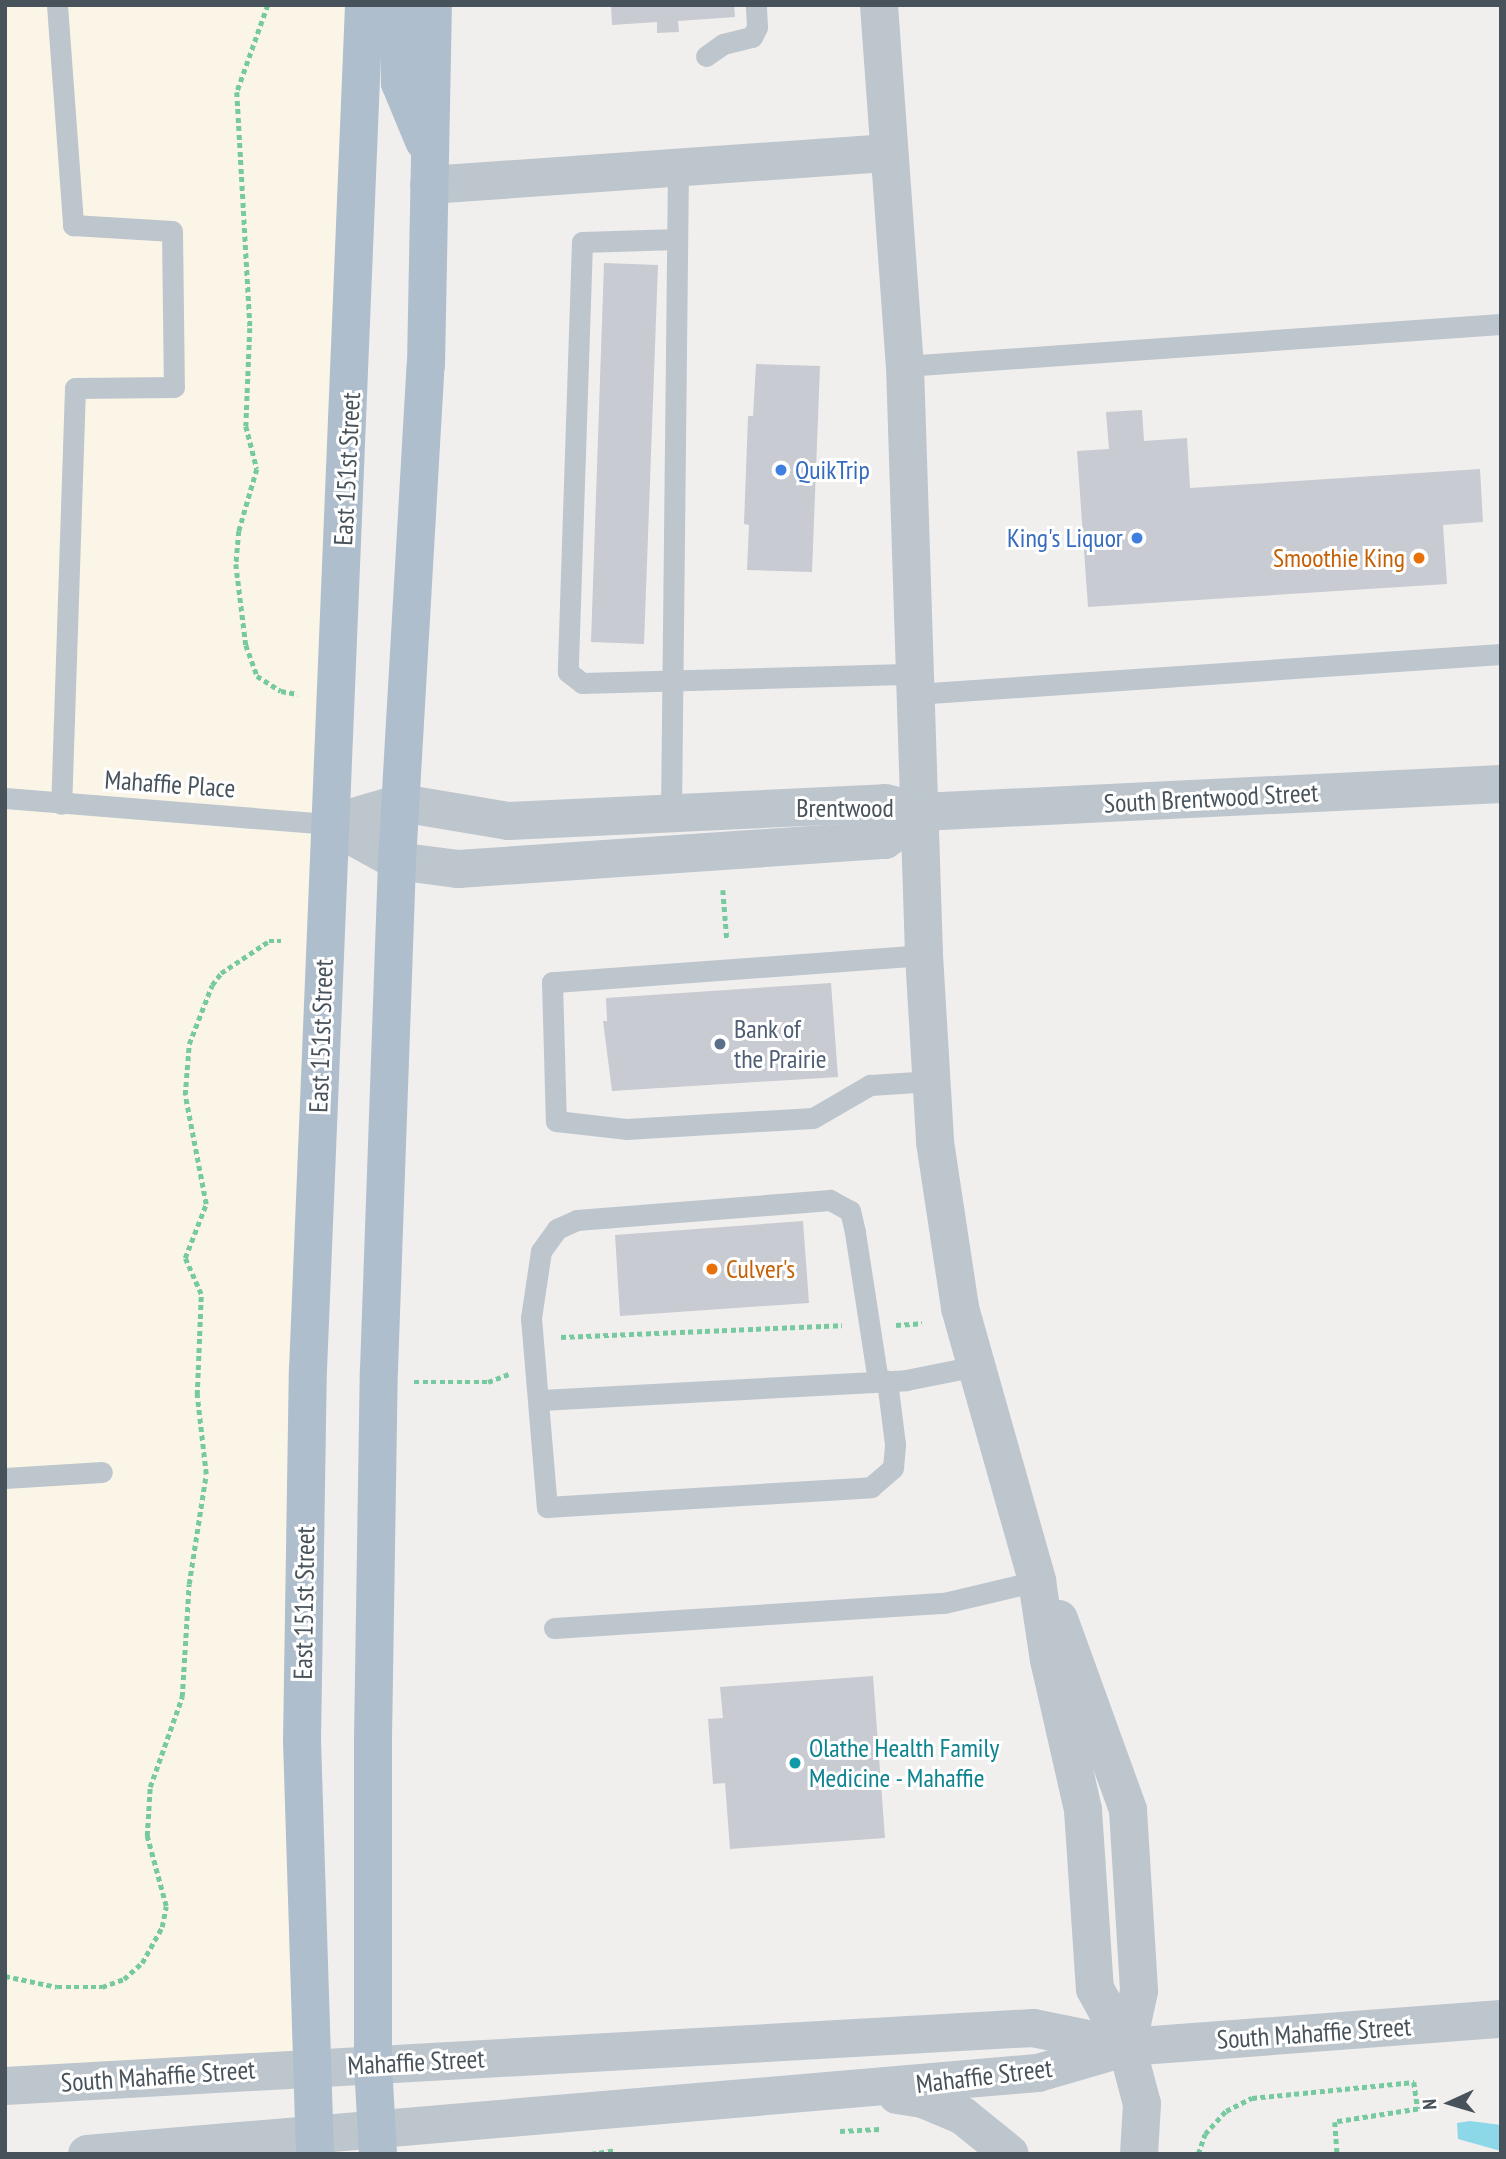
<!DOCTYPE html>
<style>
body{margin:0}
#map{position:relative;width:1506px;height:2159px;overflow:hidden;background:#f1eeee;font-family:"PT Sans Narrow",sans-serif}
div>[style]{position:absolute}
.commercial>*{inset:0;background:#fbf5e8}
.water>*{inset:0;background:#8cd8e9}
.building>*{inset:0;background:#c8cbd1}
.path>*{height:4.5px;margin-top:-2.25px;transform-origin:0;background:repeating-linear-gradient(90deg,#77ca9f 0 5px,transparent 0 8.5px)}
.service>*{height:21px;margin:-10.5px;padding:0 10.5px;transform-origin:10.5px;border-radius:10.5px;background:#bdc6cd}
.minor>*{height:38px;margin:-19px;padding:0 19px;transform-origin:19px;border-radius:19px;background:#bdc6cd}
.tertiary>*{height:38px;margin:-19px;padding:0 19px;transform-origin:19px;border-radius:19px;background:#bdc6cd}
.primary>*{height:38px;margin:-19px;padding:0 19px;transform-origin:19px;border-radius:19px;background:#afbecc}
.dots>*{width:19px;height:19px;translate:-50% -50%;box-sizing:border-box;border:4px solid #fff;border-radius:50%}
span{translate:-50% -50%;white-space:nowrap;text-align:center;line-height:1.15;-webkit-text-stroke:6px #fff;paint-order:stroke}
.street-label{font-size:26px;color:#47525b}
.shop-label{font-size:26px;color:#366cbe}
.left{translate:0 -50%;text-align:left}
.right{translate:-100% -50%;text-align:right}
.food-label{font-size:26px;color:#c56008}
.service-label{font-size:26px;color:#4e5e75}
.culture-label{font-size:26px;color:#0d838f}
.frame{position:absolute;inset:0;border:7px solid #47525b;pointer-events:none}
.north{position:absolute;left:1415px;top:2068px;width:70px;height:70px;-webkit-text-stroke:5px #fff;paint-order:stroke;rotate:266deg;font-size:19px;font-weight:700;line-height:28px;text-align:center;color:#47525b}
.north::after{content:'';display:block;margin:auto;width:24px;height:32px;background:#47525b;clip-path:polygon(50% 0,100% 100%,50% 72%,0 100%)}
</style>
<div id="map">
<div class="commercial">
<i style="clip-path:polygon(5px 5px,364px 5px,333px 742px,310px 2067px,5px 2086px)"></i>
</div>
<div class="water">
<i style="clip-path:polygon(1470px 2121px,1501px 2125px,1501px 2151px,1458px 2139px,1457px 2123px)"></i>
</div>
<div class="building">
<i style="clip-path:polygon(611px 5px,734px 5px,735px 17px,678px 21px,679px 32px,657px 33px,657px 22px,612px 25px)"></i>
<i style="clip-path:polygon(604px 263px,658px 265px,644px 644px,591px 642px)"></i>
<i style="clip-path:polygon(756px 364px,820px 366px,812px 572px,747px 570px,749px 525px,744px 524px,748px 416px,753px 416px)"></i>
<i style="clip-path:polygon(1142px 410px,1144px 441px,1187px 438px,1190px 488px,1480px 469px,1483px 522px,1443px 525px,1447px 584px,1088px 607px,1077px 451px,1109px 449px,1106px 412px)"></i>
<i style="clip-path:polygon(831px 983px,838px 1077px,612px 1091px,603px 1021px,607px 1021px,606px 998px)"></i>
<i style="clip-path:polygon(803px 1221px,809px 1303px,620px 1316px,615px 1235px)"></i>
<i style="clip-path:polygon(873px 1676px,885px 1838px,730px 1849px,725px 1783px,713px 1784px,708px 1719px,723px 1718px,720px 1687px)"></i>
</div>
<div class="path">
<i style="left:268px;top:5px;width:92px;rotate:109.6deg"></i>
<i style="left:237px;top:92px;width:236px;rotate:86.8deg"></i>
<i style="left:250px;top:328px;width:98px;rotate:92.3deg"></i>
<i style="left:246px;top:426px;width:44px;rotate:75.7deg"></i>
<i style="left:257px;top:469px;width:65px;rotate:106.2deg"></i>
<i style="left:239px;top:531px;width:33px;rotate:95deg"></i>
<i style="left:236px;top:564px;width:82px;rotate:83deg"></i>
<i style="left:246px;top:645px;width:33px;rotate:70deg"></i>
<i style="left:257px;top:676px;width:28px;rotate:32deg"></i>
<i style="left:281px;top:691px;width:17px;rotate:10deg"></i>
<i style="left:723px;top:890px;width:50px;rotate:85.4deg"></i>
<i style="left:896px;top:1325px;width:26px;rotate:-4deg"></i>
<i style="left:561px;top:1337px;width:281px;rotate:-2.4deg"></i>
<i style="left:414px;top:1382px;width:74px"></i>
<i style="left:488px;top:1382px;width:22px;rotate:-21deg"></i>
<i style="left:5px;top:1976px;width:53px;rotate:11.9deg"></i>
<i style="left:57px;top:1987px;width:45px"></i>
<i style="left:102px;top:1987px;width:23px;rotate:-20deg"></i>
<i style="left:124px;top:1979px;width:24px;rotate:-42deg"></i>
<i style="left:142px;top:1963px;width:41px;rotate:-60.9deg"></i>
<i style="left:162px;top:1927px;width:21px;rotate:-79deg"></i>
<i style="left:166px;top:1906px;width:73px;rotate:-105.2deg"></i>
<i style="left:147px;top:1836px;width:49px;rotate:-86.5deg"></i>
<i style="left:150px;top:1787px;width:96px;rotate:-70.4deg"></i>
<i style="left:182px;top:1697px;width:113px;rotate:-86.5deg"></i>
<i style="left:189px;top:1584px;width:111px;rotate:-81.2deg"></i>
<i style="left:206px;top:1474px;width:80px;rotate:-96.5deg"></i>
<i style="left:197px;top:1395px;width:101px;rotate:-87.7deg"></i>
<i style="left:201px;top:1294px;width:39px;rotate:-114deg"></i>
<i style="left:185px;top:1258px;width:58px;rotate:-68.7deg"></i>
<i style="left:206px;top:1204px;width:111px;rotate:-100.9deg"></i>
<i style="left:185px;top:1095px;width:51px;rotate:-85.5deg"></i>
<i style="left:189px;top:1044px;width:63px;rotate:-68.7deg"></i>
<i style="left:212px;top:985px;width:15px;rotate:-53deg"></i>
<i style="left:221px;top:973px;width:58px;rotate:-33.7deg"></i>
<i style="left:269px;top:941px;width:12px"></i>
<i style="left:840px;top:2131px;width:40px;rotate:-2.9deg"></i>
<i style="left:591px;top:2154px;width:24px;rotate:-9deg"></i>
<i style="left:1198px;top:2154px;width:21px;rotate:-71deg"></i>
<i style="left:1205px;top:2134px;width:31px;rotate:-48deg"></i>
<i style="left:1226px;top:2111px;width:29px;rotate:-27deg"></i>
<i style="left:1252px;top:2098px;width:163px;rotate:-5.6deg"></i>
<i style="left:1414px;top:2082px;width:27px;rotate:82deg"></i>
<i style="left:1418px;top:2109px;width:84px;rotate:171.1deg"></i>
<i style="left:1335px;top:2122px;width:32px;rotate:86deg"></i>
</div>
<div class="service">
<i style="left:57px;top:5px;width:221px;rotate:85.8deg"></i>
<i style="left:73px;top:225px;width:99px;rotate:3.5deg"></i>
<i style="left:172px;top:231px;width:156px;rotate:89.3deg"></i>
<i style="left:174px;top:387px;width:99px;rotate:179.4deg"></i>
<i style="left:75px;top:388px;width:416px;rotate:91.9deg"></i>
<i style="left:706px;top:56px;width:21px;rotate:-35deg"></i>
<i style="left:723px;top:44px;width:30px;rotate:-14deg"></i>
<i style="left:752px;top:37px;width:11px;rotate:-63deg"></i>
<i style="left:757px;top:27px;width:22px;rotate:-93deg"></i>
<i style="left:677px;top:239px;width:95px;rotate:178.2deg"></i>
<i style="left:582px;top:242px;width:430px;rotate:91.9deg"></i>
<i style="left:568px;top:672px;width:18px;rotate:38deg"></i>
<i style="left:582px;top:683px;width:332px;rotate:-1.6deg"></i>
<i style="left:905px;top:366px;width:597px;rotate:-4.03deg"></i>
<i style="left:915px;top:694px;width:587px;rotate:-3.9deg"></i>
<i style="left:5px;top:798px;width:326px;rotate:4.6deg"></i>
<i style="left:671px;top:814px;width:645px;rotate:-89.38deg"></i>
<i style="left:924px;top:955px;width:373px;rotate:175.8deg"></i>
<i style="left:552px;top:982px;width:139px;rotate:88.4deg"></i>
<i style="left:556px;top:1121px;width:70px;rotate:6.5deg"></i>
<i style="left:626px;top:1129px;width:187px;rotate:-3.4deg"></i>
<i style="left:813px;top:1118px;width:66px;rotate:-30.1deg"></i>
<i style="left:870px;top:1085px;width:62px;rotate:-3.7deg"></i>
<i style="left:878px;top:1381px;width:151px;rotate:-98.8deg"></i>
<i style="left:855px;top:1232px;width:22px;rotate:-103deg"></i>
<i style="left:850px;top:1211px;width:23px;rotate:-151deg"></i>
<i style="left:830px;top:1200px;width:254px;rotate:175.5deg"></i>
<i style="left:577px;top:1220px;width:22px;rotate:156deg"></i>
<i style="left:557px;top:1229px;width:27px;rotate:126deg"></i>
<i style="left:541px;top:1251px;width:68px;rotate:98.5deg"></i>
<i style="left:531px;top:1318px;width:190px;rotate:85.2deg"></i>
<i style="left:547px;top:1507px;width:325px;rotate:-3.5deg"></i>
<i style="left:871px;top:1487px;width:29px;rotate:-41deg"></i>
<i style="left:893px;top:1468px;width:24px;rotate:-85deg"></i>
<i style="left:895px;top:1444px;width:64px;rotate:-97.2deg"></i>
<i style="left:541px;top:1400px;width:366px;rotate:-3.1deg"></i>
<i style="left:906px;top:1380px;width:71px;rotate:-11.3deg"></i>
<i style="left:5px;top:1478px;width:97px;rotate:-3.5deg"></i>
<i style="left:554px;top:1628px;width:391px;rotate:-3.7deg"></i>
<i style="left:944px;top:1603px;width:96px;rotate:-13.3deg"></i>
</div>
<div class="minor">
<i style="left:879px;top:5px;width:362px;rotate:85.9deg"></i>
<i style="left:905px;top:366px;width:589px;rotate:88.15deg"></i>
<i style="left:924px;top:955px;width:187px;rotate:86.6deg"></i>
<i style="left:935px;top:1142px;width:168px;rotate:81.4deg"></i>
<i style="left:960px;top:1308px;width:284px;rotate:74.2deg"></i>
<i style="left:1037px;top:1581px;width:80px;rotate:81.4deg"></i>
<i style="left:1049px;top:1660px;width:154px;rotate:77.2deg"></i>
<i style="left:1083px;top:1810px;width:179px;rotate:86.2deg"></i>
<i style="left:1095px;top:1989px;width:66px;rotate:61.1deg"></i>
<i style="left:429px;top:185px;width:461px;rotate:-4deg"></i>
<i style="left:330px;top:824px;width:77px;rotate:28.9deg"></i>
<i style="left:397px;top:861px;width:62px;rotate:7.5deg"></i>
<i style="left:458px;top:869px;width:428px;rotate:-3.9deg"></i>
<i style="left:885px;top:840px;width:46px;rotate:-37.9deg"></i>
<i style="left:330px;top:824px;width:74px;rotate:-16.5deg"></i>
<i style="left:401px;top:803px;width:109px;rotate:9.5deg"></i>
<i style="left:509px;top:821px;width:376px;rotate:-2.7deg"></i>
<i style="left:885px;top:803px;width:37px;rotate:14deg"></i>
<i style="left:1059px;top:1619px;width:203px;rotate:70.1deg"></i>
<i style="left:1128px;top:1810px;width:181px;rotate:86.5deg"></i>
<i style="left:1139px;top:1991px;width:57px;rotate:102.1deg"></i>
</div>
<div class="tertiary">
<i style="left:921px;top:812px;width:581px;rotate:-2.76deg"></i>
<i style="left:1127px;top:2047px;width:59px;rotate:75.3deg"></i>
<i style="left:1142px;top:2104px;width:50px;rotate:93.4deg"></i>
<i style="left:5px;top:2086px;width:1030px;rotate:-3.23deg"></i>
<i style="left:1033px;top:2028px;width:92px;rotate:11.3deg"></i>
<i style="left:897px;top:2095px;width:26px;rotate:9deg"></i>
<i style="left:923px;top:2099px;width:43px;rotate:23deg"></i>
<i style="left:963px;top:2116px;width:60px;rotate:39deg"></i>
<i style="left:87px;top:2154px;width:954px;rotate:-4.87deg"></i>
<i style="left:1038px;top:2073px;width:93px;rotate:-16.3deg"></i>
<i style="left:1127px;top:2047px;width:375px;rotate:-4.3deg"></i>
</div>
<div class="primary">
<i style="left:399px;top:5px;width:78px;rotate:89.3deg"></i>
<i style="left:400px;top:83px;width:63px;rotate:67.5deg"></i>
<i style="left:315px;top:2154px;width:413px;rotate:-91.8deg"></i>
<i style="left:302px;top:1741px;width:371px;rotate:-89.1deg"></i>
<i style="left:308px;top:1370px;width:1366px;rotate:-87.65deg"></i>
<i style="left:378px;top:2154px;width:89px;rotate:-93.2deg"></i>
<i style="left:373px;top:2065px;width:326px;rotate:-90deg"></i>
<i style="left:373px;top:1739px;width:369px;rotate:-89.1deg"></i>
<i style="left:379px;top:1370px;width:509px;rotate:-87.97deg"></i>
<i style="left:397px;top:861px;width:497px;rotate:-86.7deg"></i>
<i style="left:426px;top:365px;width:360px;rotate:-88.9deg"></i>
</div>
<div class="dots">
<i style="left:781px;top:470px;background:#3f7fe0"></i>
<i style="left:1137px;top:538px;background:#3f7fe0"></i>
<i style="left:1419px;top:558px;background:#e8710a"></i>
<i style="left:720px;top:1044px;background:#5c6f8a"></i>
<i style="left:712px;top:1269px;background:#e8710a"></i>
<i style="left:795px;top:1763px;background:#0f9aa8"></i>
</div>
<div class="street-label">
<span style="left:347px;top:469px;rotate:-87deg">East 151st Street</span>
<span style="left:170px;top:784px;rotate:4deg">Mahaffie Place</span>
<span style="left:1211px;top:798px;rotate:-3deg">South Brentwood Street</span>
<span style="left:845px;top:808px">Brentwood</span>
<span style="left:321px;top:1036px;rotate:-88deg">East 151st Street</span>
<span style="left:304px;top:1603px;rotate:-89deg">East 151st Street</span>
<span style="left:1314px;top:2033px;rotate:-4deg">South Mahaffie Street</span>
<span style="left:416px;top:2062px;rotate:-3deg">Mahaffie Street</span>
<span style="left:158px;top:2076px;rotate:-4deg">South Mahaffie Street</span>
<span style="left:984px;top:2076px;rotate:-7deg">Mahaffie Street</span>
</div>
<div class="shop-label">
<span class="left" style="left:795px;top:470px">QuikTrip</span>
<span class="right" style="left:1123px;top:538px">King's Liquor</span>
</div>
<div class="food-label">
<span class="right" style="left:1405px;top:558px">Smoothie King</span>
<span class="left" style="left:726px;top:1269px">Culver's</span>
</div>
<div class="service-label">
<span class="left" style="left:734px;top:1044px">Bank of<br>the Prairie</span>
</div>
<div class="culture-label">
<span class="left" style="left:809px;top:1763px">Olathe Health Family<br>Medicine - Mahaffie</span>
</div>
<div class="frame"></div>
<div class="north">N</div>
</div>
